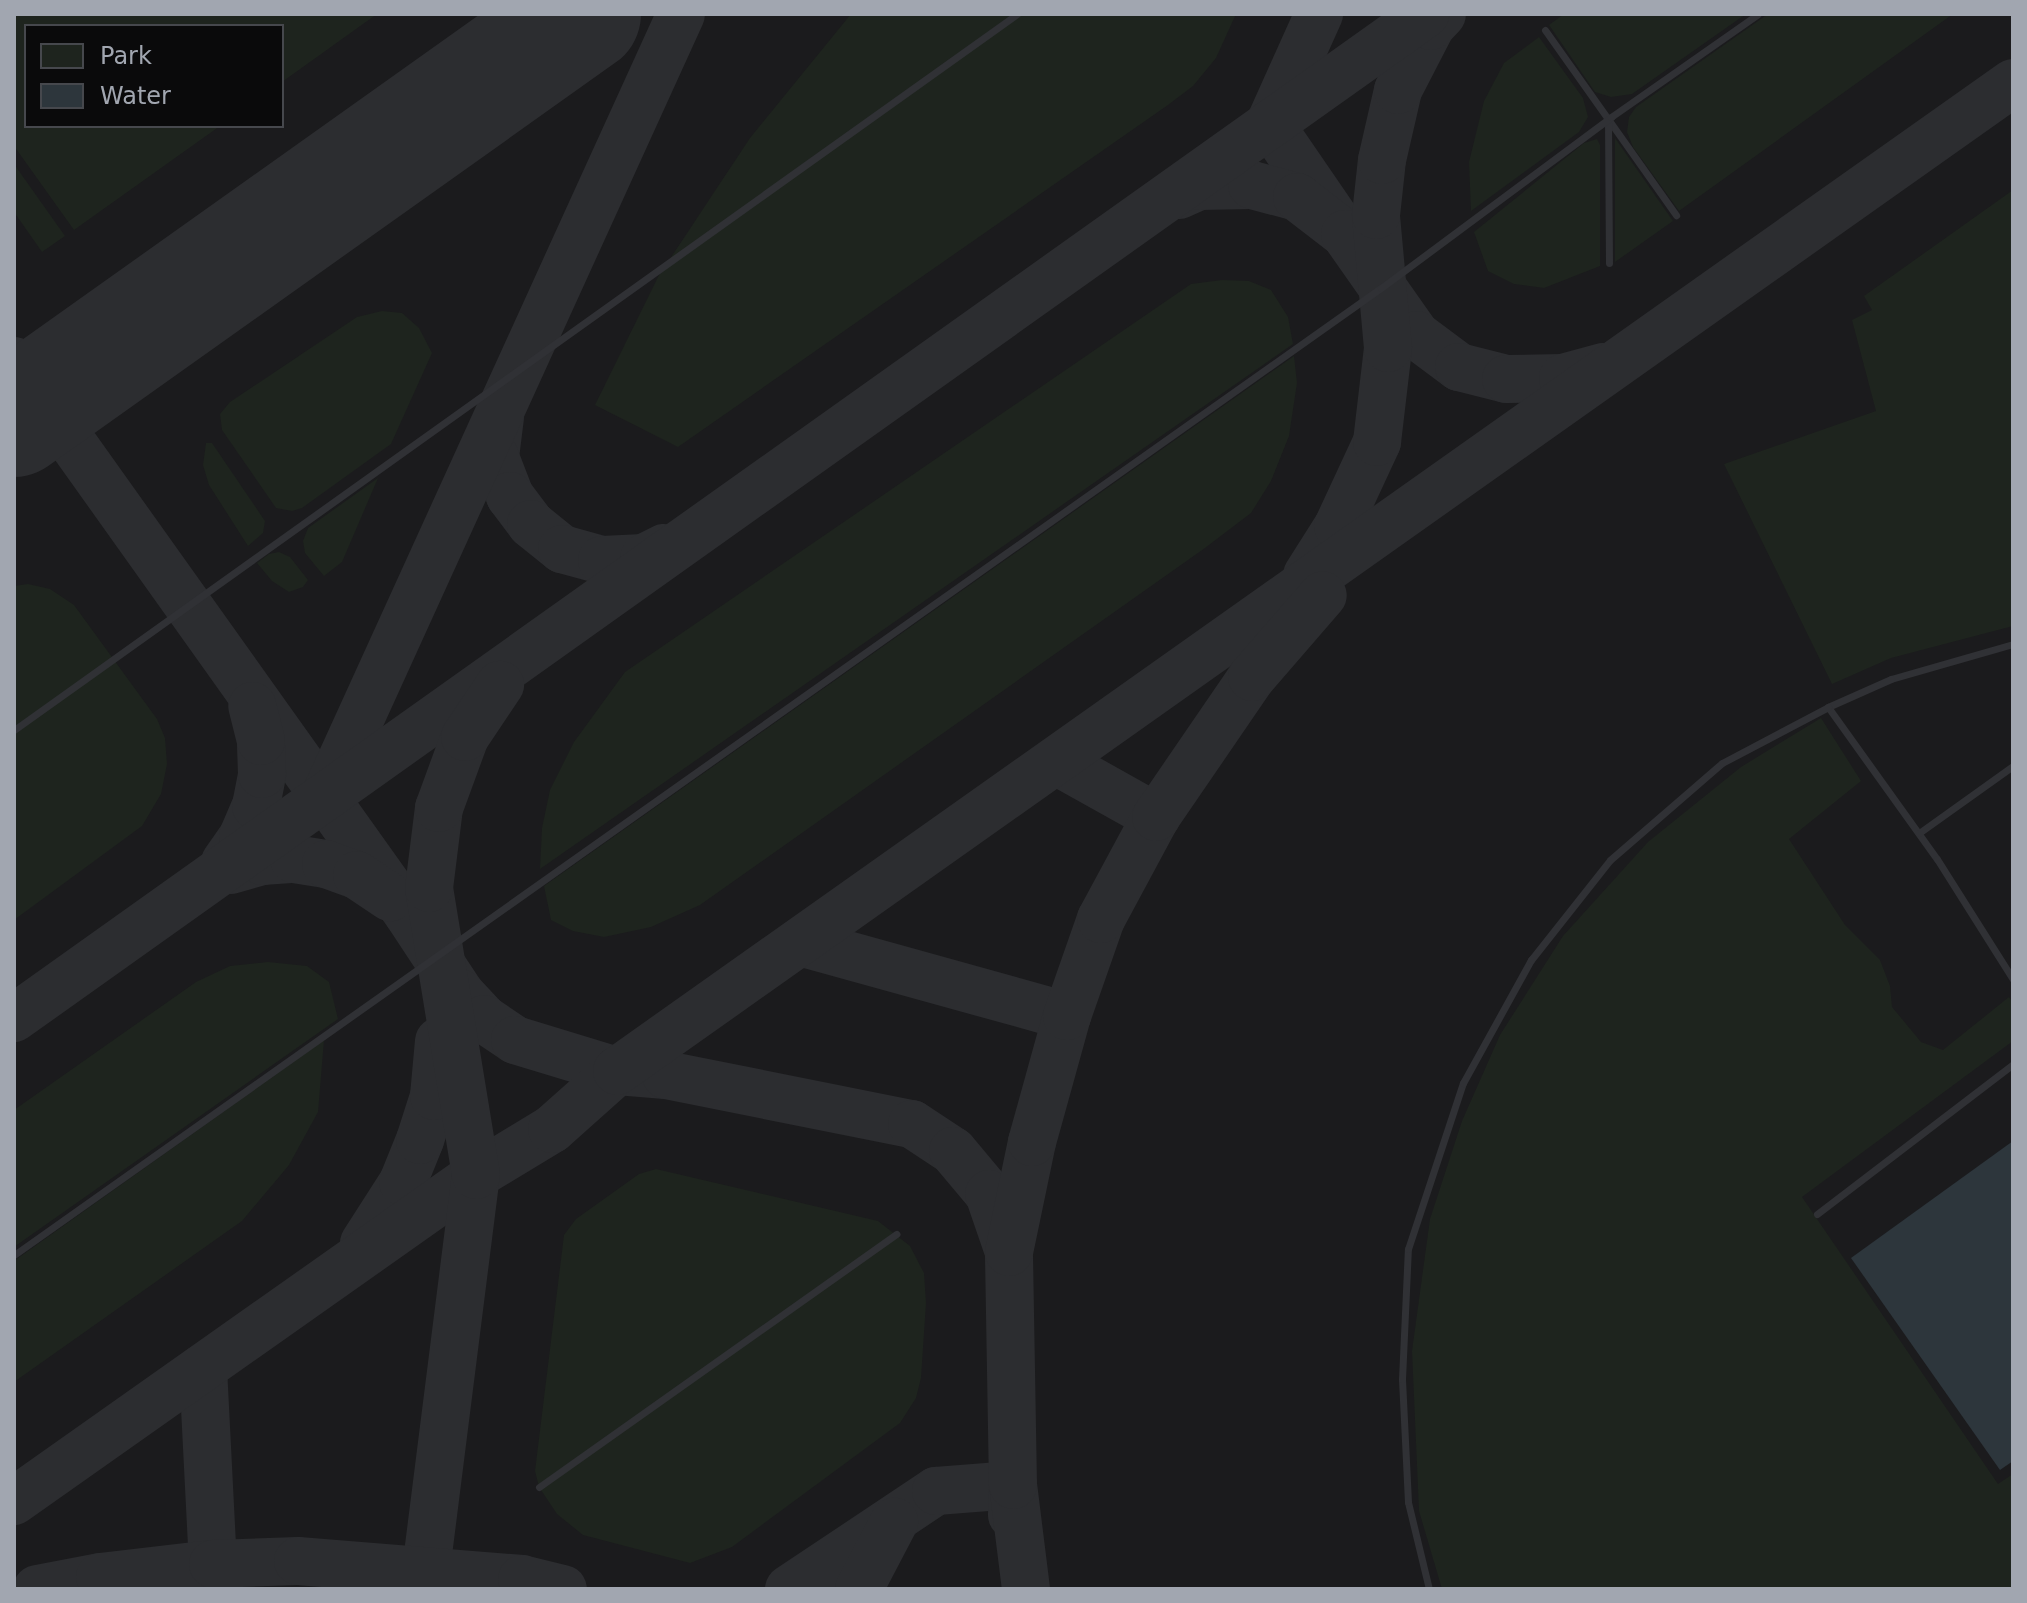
<!DOCTYPE html>
<style>
body{margin:0}
#map{position:relative;width:2027px;height:1603px;overflow:hidden;background:#0f0f10;font-family:"DejaVu Sans",sans-serif}
div>[style]{position:absolute}
.built>*{inset:0;background:#1b1b1d}
.green>*{inset:0;background:#1e241e}
.water>*{inset:0;background:#2d363c}
.taxiway>*{height:48px;margin:-24px;padding:0 24px;transform-origin:24px;border-radius:24px;background:#2c2d30}
.runway>*{height:118px;margin:-59px;padding:0 59px;transform-origin:59px;border-radius:59px;background:#2c2d30}
.lane>*{height:7px;margin:-3.5px;padding:0 3.5px;transform-origin:3.5px;border-radius:3.5px;background:#303135}
span{translate:-50% -50%;white-space:nowrap;text-align:center;line-height:1.15;-webkit-text-stroke:7px #0a0a0b;paint-order:stroke}
.frame{position:absolute;inset:0;border:16px solid #a1a6b0;pointer-events:none}
.legend{position:absolute;left:24px;top:24px;width:260px;height:104px;box-sizing:border-box;background:#0a0a0b;border:2px solid #46484d;margin:0;padding:10px 14px;list-style:none;font-size:24px;color:#a1a6b0}
.legend li{display:flex;align-items:center;gap:16px;height:40px}
.legend b{width:40px;border:2px solid #46484d}
</style>
<div id="map">
<div class="built">
<i style="clip-path:polygon(evenodd,14px 14px,2013px 14px,2013px 1589px,14px 1589px,14px 14px,26px 26px,282px 26px,282px 126px,26px 126px,26px 26px)"></i>
</div>
<div class="green">
<i style="clip-path:polygon(14px 14px,377px 14px,282px 82px,282px 26px,26px 26px,26px 126px,220px 126px,74px 230px,14px 146px)"></i>
<i style="clip-path:polygon(851px 14px,1236px 14px,1216px 58px,1193px 86px,1168px 105px,678px 447px,595px 405px,658px 277px,750px 138px)"></i>
<i style="clip-path:polygon(1564px 14px,1746px 14px,1632px 94px,1611px 97px,1595px 92px,1549px 25px)"></i>
<i style="clip-path:polygon(1768px 14px,1953px 14px,1679px 211px,1633px 147px,1627px 132px,1629px 117px,1636px 107px)"></i>
<i style="clip-path:polygon(1539px 37px,1583px 98px,1588px 117px,1579px 132px,1471px 211px,1469px 162px,1484px 101px,1504px 63px)"></i>
<i style="clip-path:polygon(1615px 138px,1673px 221px,1615px 262px)"></i>
<i style="clip-path:polygon(1597px 139px,1600px 145px,1600px 266px,1544px 288px,1514px 284px,1488px 271px,1474px 232px,1584px 143px)"></i>
<i style="clip-path:polygon(14px 164px,65px 236px,42px 252px,14px 212px)"></i>
<i style="clip-path:polygon(2013px 190px,2013px 626px,1891px 658px,1832px 684px,1724px 464px,1876px 411px,1852px 320px,1872px 310px,1864px 296px)"></i>
<i style="clip-path:polygon(1222px 280px,1249px 281px,1271px 290px,1288px 317px,1293px 344px,540px 869px,542px 828px,550px 790px,574px 742px,625px 672px,1191px 284px)"></i>
<i style="clip-path:polygon(382px 311px,402px 313px,419px 328px,432px 353px,391px 444px,302px 508px,292px 511px,276px 508px,222px 430px,220px 414px,230px 402px,357px 317px)"></i>
<i style="clip-path:polygon(1294px 356px,1297px 383px,1289px 436px,1271px 481px,1251px 513px,1205px 548px,700px 905px,651px 927px,604px 937px,573px 931px,551px 920px,544px 886px)"></i>
<i style="clip-path:polygon(206px 443px,212px 443px,265px 521px,263px 533px,248px 546px,209px 485px,203px 465px)"></i>
<i style="clip-path:polygon(378px 478px,342px 562px,324px 576px,305px 553px,303px 541px,308px 528px)"></i>
<i style="clip-path:polygon(279px 552px,290px 557px,308px 580px,303px 587px,289px 592px,272px 581px,257px 563px,269px 554px)"></i>
<i style="clip-path:polygon(28px 584px,50px 589px,74px 605px,157px 719px,165px 738px,167px 764px,161px 794px,142px 826px,14px 920px,14px 586px)"></i>
<i style="clip-path:polygon(1821px 718px,1861px 781px,1789px 839px,1845px 925px,1880px 960px,1890px 986px,1892px 1007px,1921px 1042px,1943px 1050px,2009px 997px,2013px 1003px,2013px 1041px,1802px 1197px,1998px 1484px,2013px 1474px,2013px 1589px,1442px 1589px,1419px 1511px,1412px 1351px,1430px 1219px,1462px 1121px,1500px 1035px,1563px 936px,1648px 842px,1741px 767px)"></i>
<i style="clip-path:polygon(268px 962px,307px 966px,329px 982px,338px 1019px,14px 1247px,14px 1110px,196px 982px,230px 966px)"></i>
<i style="clip-path:polygon(324px 1040px,318px 1112px,289px 1165px,242px 1221px,14px 1382px,14px 1261px)"></i>
<i style="clip-path:polygon(656px 1169px,878px 1221px,910px 1246px,924px 1273px,926px 1303px,921px 1378px,916px 1398px,900px 1423px,732px 1547px,690px 1563px,583px 1535px,557px 1514px,539px 1487px,535px 1471px,564px 1235px,576px 1219px,639px 1174px)"></i>
</div>
<div class="water">
<i style="clip-path:polygon(2013px 1141px,2013px 1461px,2000px 1470px,1851px 1258px)"></i>
</div>
<div class="taxiway">
<i style="left:1270px;top:123px;width:120px;rotate:-65.8deg"></i>
<i style="left:1270px;top:124px;width:112px;rotate:55.6deg"></i>
<i style="left:1179px;top:195px;width:22px;rotate:-24deg"></i>
<i style="left:1199px;top:186px;width:53px;rotate:-1.1deg"></i>
<i style="left:1252px;top:185px;width:47px;rotate:14.9deg"></i>
<i style="left:1297px;top:197px;width:61px;rotate:37.6deg"></i>
<i style="left:1345px;top:234px;width:123px;rotate:54.9deg"></i>
<i style="left:1416px;top:335px;width:54px;rotate:36.7deg"></i>
<i style="left:1459px;top:367px;width:49px;rotate:14.3deg"></i>
<i style="left:1506px;top:379px;width:57px;rotate:-1deg"></i>
<i style="left:1563px;top:378px;width:41px;rotate:-15.4deg"></i>
<i style="left:14px;top:361px;width:679px;rotate:54.53deg"></i>
<i style="left:408px;top:914px;width:95px;rotate:56.6deg"></i>
<i style="left:460px;top:993px;width:35px;rotate:47deg"></i>
<i style="left:484px;top:1019px;width:37px;rotate:34deg"></i>
<i style="left:515px;top:1040px;width:107px;rotate:16.9deg"></i>
<i style="left:617px;top:1071px;width:49px;rotate:4.7deg"></i>
<i style="left:666px;top:1075px;width:251px;rotate:11.3deg"></i>
<i style="left:912px;top:1124px;width:49px;rotate:33.4deg"></i>
<i style="left:953px;top:1151px;width:56px;rotate:50.1deg"></i>
<i style="left:989px;top:1194px;width:61px;rotate:71deg"></i>
<i style="left:500px;top:417px;width:40px;rotate:97.1deg"></i>
<i style="left:495px;top:457px;width:42px;rotate:69deg"></i>
<i style="left:510px;top:496px;width:35px;rotate:53deg"></i>
<i style="left:531px;top:524px;width:40px;rotate:39deg"></i>
<i style="left:562px;top:549px;width:41px;rotate:15.4deg"></i>
<i style="left:602px;top:560px;width:42px;rotate:-2.7deg"></i>
<i style="left:644px;top:558px;width:22px;rotate:-27deg"></i>
<i style="left:1307px;top:575px;width:58px;rotate:-57.7deg"></i>
<i style="left:1338px;top:526px;width:93px;rotate:-65.1deg"></i>
<i style="left:1377px;top:442px;width:95px;rotate:-83.3deg"></i>
<i style="left:1388px;top:348px;width:134px;rotate:-95.2deg"></i>
<i style="left:1376px;top:215px;width:55px;rotate:-83.8deg"></i>
<i style="left:1382px;top:160px;width:72px;rotate:-77.1deg"></i>
<i style="left:1398px;top:90px;width:72px;rotate:-62.7deg"></i>
<i style="left:1431px;top:26px;width:16px;rotate:-47deg"></i>
<i style="left:1056px;top:761px;width:115px;rotate:29.2deg"></i>
<i style="left:325px;top:796px;width:859px;rotate:-65.52deg"></i>
<i style="left:225px;top:862px;width:32px;rotate:-55deg"></i>
<i style="left:243px;top:836px;width:33px;rotate:-67deg"></i>
<i style="left:256px;top:806px;width:33px;rotate:-79deg"></i>
<i style="left:262px;top:774px;width:33px;rotate:-92deg"></i>
<i style="left:261px;top:741px;width:36px;rotate:-104deg"></i>
<i style="left:231px;top:870px;width:32px;rotate:-16deg"></i>
<i style="left:262px;top:861px;width:32px;rotate:-4deg"></i>
<i style="left:294px;top:859px;width:32px;rotate:9deg"></i>
<i style="left:326px;top:864px;width:33px;rotate:20deg"></i>
<i style="left:357px;top:875px;width:40px;rotate:34deg"></i>
<i style="left:800px;top:942px;width:277px;rotate:15.5deg"></i>
<i style="left:14px;top:1018px;width:1732px;rotate:-35.43deg"></i>
<i style="left:364px;top:1243px;width:72px;rotate:-57.4deg"></i>
<i style="left:403px;top:1182px;width:45px;rotate:-68deg"></i>
<i style="left:420px;top:1140px;width:46px;rotate:-72.3deg"></i>
<i style="left:434px;top:1096px;width:55px;rotate:-84.8deg"></i>
<i style="left:203px;top:1368px;width:196px;rotate:87.1deg"></i>
<i style="left:14px;top:1501px;width:565px;rotate:-35.21deg"></i>
<i style="left:476px;top:1175px;width:89px;rotate:-31.2deg"></i>
<i style="left:552px;top:1129px;width:87px;rotate:-41.7deg"></i>
<i style="left:617px;top:1071px;width:1710px;rotate:-35.29deg"></i>
<i style="left:426px;top:1570px;width:398px;rotate:-82.8deg"></i>
<i style="left:476px;top:1175px;width:291px;rotate:-99.3deg"></i>
<i style="left:429px;top:888px;width:81px;rotate:-82.9deg"></i>
<i style="left:439px;top:808px;width:76px;rotate:-69.9deg"></i>
<i style="left:465px;top:737px;width:63px;rotate:-56.1deg"></i>
<i style="left:37px;top:1589px;width:64px;rotate:-10.8deg"></i>
<i style="left:100px;top:1577px;width:114px;rotate:-6.6deg"></i>
<i style="left:213px;top:1564px;width:85px;rotate:-2deg"></i>
<i style="left:298px;top:1561px;width:225px;rotate:4.6deg"></i>
<i style="left:522px;top:1579px;width:42px;rotate:13.7deg"></i>
<i style="left:789px;top:1589px;width:177px;rotate:-33.7deg"></i>
<i style="left:936px;top:1491px;width:77px;rotate:-4.5deg"></i>
<i style="left:1013px;top:1485px;width:30px;rotate:92deg"></i>
<i style="left:859px;top:1589px;width:76px;rotate:-62.4deg"></i>
<i style="left:1026px;top:1589px;width:105px;rotate:-97.1deg"></i>
<i style="left:1013px;top:1485px;width:233px;rotate:-91deg"></i>
<i style="left:1009px;top:1252px;width:112px;rotate:-78.2deg"></i>
<i style="left:1032px;top:1142px;width:131px;rotate:-74.5deg"></i>
<i style="left:1067px;top:1016px;width:103px;rotate:-70.7deg"></i>
<i style="left:1101px;top:919px;width:116px;rotate:-61.7deg"></i>
<i style="left:1156px;top:817px;width:170px;rotate:-55.6deg"></i>
<i style="left:1252px;top:677px;width:108px;rotate:-49.1deg"></i>
</div>
<div class="runway">
<i style="left:14px;top:418px;width:697px;rotate:-35.42deg"></i>
</div>
<div class="lane">
<i style="left:1545px;top:30px;width:227px;rotate:54.7deg"></i>
<i style="left:1608px;top:121px;width:142px;rotate:89.6deg"></i>
<i style="left:2013px;top:644px;width:127px;rotate:164deg"></i>
<i style="left:1891px;top:679px;width:69px;rotate:156deg"></i>
<i style="left:1828px;top:707px;width:187px;rotate:54.4deg"></i>
<i style="left:1937px;top:859px;width:142px;rotate:57.7deg"></i>
<i style="left:14px;top:730px;width:1232px;rotate:-35.52deg"></i>
<i style="left:1919px;top:833px;width:115px;rotate:-35.5deg"></i>
<i style="left:1817px;top:1214px;width:247px;rotate:-37.4deg"></i>
<i style="left:14px;top:1255px;width:1674px;rotate:-35.28deg"></i>
<i style="left:1381px;top:288px;width:287px;rotate:-36.6deg"></i>
<i style="left:1611px;top:117px;width:179px;rotate:-35deg"></i>
<i style="left:539px;top:1487px;width:438px;rotate:-35.3deg"></i>
<i style="left:1429px;top:1589px;width:89px;rotate:-103.6deg"></i>
<i style="left:1408px;top:1502px;width:123px;rotate:-92.8deg"></i>
<i style="left:1402px;top:1379px;width:130px;rotate:-87.4deg"></i>
<i style="left:1408px;top:1249px;width:175px;rotate:-71.7deg"></i>
<i style="left:1463px;top:1083px;width:141px;rotate:-61.1deg"></i>
<i style="left:1531px;top:960px;width:127px;rotate:-51.7deg"></i>
<i style="left:1610px;top:860px;width:148px;rotate:-40.9deg"></i>
<i style="left:1722px;top:763px;width:120px;rotate:-27.8deg"></i>
</div>
<div class="frame"></div>
<ul class="legend">
<li><b style="height:22px;background:#1e241e"></b>Park</li>
<li><b style="height:22px;background:#2d363c"></b>Water</li>
</ul>
</div>
